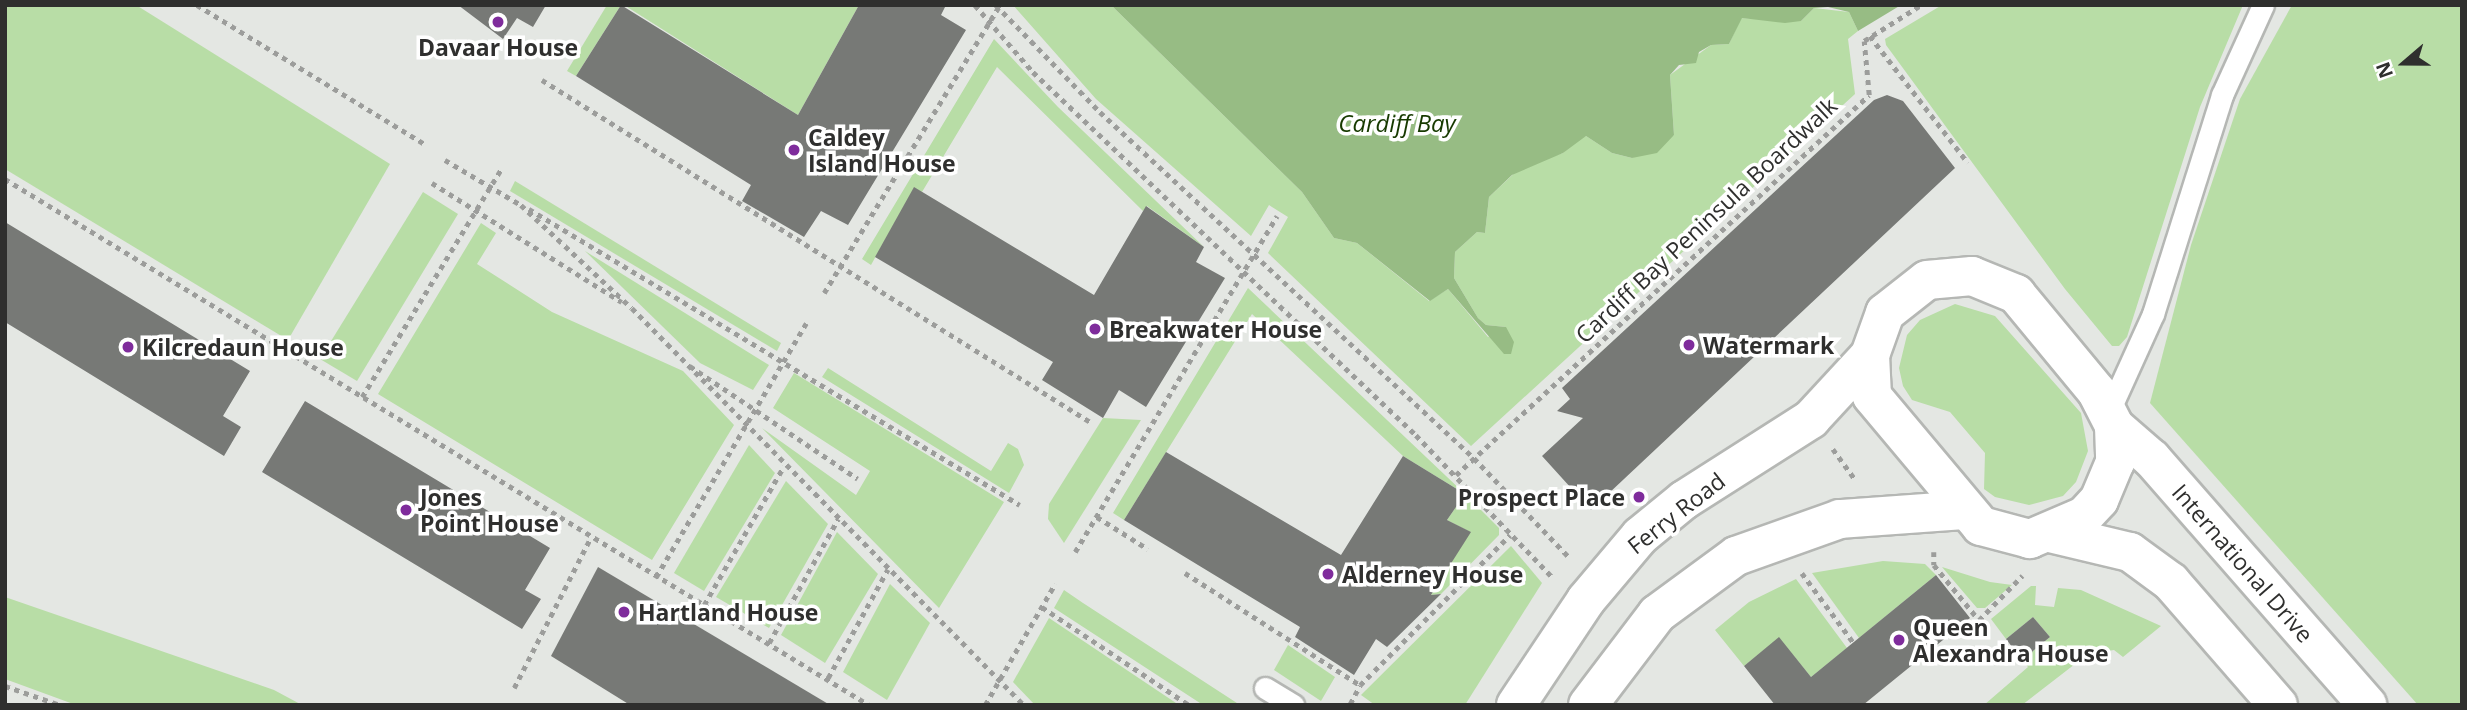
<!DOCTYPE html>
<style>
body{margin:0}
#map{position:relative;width:2467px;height:710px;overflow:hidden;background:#e4e7e3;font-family:"Open Sans",sans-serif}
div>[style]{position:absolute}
.green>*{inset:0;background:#b8dda6}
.water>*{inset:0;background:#97bc84}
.building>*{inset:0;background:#777976}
.path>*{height:4.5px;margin-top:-2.25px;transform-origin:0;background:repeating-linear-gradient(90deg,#9c9d9b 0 5px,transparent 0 10px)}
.roads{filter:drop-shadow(2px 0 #b5b7b4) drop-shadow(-2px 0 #b5b7b4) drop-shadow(0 2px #b5b7b4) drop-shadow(0 -2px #b5b7b4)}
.lane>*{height:21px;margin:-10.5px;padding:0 10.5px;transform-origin:10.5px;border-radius:10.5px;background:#fff}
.street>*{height:38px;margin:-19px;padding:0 19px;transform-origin:19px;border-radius:19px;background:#fff}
.dots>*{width:19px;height:19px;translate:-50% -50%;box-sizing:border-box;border:4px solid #fff;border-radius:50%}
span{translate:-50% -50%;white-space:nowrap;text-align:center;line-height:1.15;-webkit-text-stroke:7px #fff;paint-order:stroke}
.poi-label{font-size:23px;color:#2f2f2e;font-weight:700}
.left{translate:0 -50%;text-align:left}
.right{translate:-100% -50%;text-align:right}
.street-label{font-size:23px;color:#2f2f2e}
.water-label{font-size:24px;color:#173a00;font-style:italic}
.frame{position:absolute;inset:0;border:7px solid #2f2f2e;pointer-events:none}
.north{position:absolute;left:2369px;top:28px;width:70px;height:70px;-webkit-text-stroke:5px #fff;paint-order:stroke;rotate:250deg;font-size:19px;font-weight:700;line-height:28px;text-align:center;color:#2f2f2e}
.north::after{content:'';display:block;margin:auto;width:24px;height:32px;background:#2f2f2e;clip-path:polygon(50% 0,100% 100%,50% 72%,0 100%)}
</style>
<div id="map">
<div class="green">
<i style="clip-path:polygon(5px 5px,136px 5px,390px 164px,288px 340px,5px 169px)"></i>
<i style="clip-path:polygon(607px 5px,621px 5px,576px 76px,567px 71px)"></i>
<i style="clip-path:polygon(624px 5px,859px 5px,798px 115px)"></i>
<i style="clip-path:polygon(1013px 5px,1111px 5px,1302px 192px,1334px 238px,1357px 243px,1429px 301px,1448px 289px,1488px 337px,1506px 327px,1486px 325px,1478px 318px,1454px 278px,1455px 252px,1477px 232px,1485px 233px,1489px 197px,1522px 166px,1563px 153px,1576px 139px,1586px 136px,1612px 153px,1632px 158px,1674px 135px,1670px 75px,1711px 45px,1729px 44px,1741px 18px,1801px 21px,1814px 8px,1849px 12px,1858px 31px,1848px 39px,1855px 94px,1471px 446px,1268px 253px,1288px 217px,1269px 205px,1251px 236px,1096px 99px)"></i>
<i style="clip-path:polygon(1942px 5px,2243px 5px,2200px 107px,2127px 337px,2119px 346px,2112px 346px,2065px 289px,1886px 45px,1885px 39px)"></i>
<i style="clip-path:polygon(2292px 5px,2462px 5px,2462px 705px,2418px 705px,2150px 403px,2191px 245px,2240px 99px)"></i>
<i style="clip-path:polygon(994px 39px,1058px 107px,1204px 247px,1147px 206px,1143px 211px,997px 67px,922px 192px,914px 188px,871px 265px,862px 259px)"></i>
<i style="clip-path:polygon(515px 181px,781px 343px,777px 351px,510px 191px)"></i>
<i style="clip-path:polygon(423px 192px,458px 214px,357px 381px,320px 359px)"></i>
<i style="clip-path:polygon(481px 223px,496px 233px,477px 264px,552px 312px,683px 371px,734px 425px,652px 560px,378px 394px)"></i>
<i style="clip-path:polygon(585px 251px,769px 365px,753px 390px,700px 363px)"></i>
<i style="clip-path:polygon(1248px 288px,1465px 494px,1499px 528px,1499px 535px,1441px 594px,1431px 595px,1470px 532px,1447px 520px,1465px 494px,1403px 456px,1252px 314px,1124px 520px,1113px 513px)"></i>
<i style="clip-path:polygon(1955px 304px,1995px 316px,2081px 413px,2088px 451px,2076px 482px,2063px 496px,2029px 505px,1995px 497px,1984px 489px,1985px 453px,1950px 412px,1912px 400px,1903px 386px,1899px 368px,1907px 335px,1920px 320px)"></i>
<i style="clip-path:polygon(828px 368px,991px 471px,1008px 443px,1018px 449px,1024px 465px,1009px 493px,822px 377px)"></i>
<i style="clip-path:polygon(794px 373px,1004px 502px,939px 608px,762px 428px,856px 495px,870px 471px,773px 408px)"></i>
<i style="clip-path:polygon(1103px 418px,1141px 420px,1064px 543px,1048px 519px,1049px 504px)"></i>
<i style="clip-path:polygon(749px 445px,775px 473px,704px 591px,674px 573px)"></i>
<i style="clip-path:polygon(786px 481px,828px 524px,769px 628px,716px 597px)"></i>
<i style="clip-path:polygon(837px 532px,878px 574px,825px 663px,781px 635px)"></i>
<i style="clip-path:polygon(1511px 546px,1542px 583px,1465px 705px,1375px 705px,1361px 695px)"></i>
<i style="clip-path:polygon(1883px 561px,1925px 564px,1936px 575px,1859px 638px,1812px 573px)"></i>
<i style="clip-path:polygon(1942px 567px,1990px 582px,2012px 585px,1985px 608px,1977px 608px)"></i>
<i style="clip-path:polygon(1796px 579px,1847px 648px,1811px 677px,1779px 638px,1744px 666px,1715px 630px,1749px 602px)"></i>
<i style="clip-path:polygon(890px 584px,930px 623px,887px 700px,843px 672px)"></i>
<i style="clip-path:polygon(2031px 586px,2036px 586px,2035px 605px,2054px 607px,2058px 588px,2081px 590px,2161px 626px,2123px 657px,2114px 650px,2088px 654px,2022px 705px,1984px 705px,2028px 667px,2022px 660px,2050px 637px,2033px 617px,2006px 639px,1991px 619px)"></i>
<i style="clip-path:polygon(1064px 590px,1083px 603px,1240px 705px,1203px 705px,1054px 608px)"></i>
<i style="clip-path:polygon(5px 597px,274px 690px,302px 705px,76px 705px,5px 679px)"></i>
<i style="clip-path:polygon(1049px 618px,1179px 705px,1035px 705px,1013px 682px)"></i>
<i style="clip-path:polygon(1288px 645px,1335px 677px,1321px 701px,1274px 670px)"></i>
</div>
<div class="water">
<i style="clip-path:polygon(1111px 5px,1901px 5px,1858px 31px,1849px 12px,1828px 7px,1814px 8px,1801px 21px,1785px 23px,1742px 18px,1729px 44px,1711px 45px,1699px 52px,1696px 63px,1679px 65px,1670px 75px,1674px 135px,1657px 153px,1632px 158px,1612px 153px,1586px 136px,1563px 153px,1512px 175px,1489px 197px,1485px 233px,1477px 232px,1455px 252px,1454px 278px,1478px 318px,1486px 325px,1506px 327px,1514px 342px,1511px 354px,1504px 354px,1448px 289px,1430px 301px,1357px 243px,1334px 238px,1302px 192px)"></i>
</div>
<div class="building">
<i style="clip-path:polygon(458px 5px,546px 5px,533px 27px,517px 18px,503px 39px)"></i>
<i style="clip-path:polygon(621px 5px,798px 115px,859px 5px,946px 5px,941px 15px,966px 30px,848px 225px,821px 211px,804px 237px,742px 201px,751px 185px,576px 76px)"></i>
<i style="clip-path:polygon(1887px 95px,1903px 101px,1955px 168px,1591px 510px,1542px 456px,1583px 418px,1557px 411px,1570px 399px,1562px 388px,1874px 100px)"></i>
<i style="clip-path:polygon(914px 187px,1094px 295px,1146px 206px,1204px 247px,1196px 262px,1225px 278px,1146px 407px,1119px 390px,1103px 418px,1042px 380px,1053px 362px,875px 257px)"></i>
<i style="clip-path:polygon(5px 222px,250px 371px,223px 416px,241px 427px,224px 456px,5px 322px)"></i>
<i style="clip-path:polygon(305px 401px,550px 548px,525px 590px,541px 599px,522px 629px,262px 472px)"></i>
<i style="clip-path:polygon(1166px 452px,1341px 555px,1403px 456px,1465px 494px,1447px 520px,1471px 532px,1431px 595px,1441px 594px,1387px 647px,1376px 639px,1354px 675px,1295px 637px,1300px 627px,1124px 520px)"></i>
<i style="clip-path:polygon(598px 567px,830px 705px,630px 705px,551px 656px)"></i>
<i style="clip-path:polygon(1936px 575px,1970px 618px,1863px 705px,1775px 705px,1744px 666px,1779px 637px,1811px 677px)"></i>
<i style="clip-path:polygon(2033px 617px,2050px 637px,2022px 660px,2006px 639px)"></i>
</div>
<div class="path">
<i style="left:197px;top:5px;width:268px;rotate:31.4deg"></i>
<i style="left:975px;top:5px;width:89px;rotate:49.1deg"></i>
<i style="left:1033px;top:72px;width:528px;rotate:43.46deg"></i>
<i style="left:1416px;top:435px;width:198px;rotate:46.2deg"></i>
<i style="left:996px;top:5px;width:149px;rotate:45.8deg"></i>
<i style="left:1100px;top:112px;width:510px;rotate:42.77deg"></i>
<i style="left:1474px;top:458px;width:139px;rotate:46.2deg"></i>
<i style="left:1870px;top:36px;width:160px;rotate:52.3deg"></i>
<i style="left:542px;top:80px;width:648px;rotate:31.95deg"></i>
<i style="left:445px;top:160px;width:88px;rotate:30.6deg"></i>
<i style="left:5px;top:179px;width:1012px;rotate:31.33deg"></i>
<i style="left:432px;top:183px;width:224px;rotate:32.1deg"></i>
<i style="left:521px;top:205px;width:151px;rotate:42.9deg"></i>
<i style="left:632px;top:308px;width:558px;rotate:45.36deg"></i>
<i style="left:529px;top:209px;width:573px;rotate:31.08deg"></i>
<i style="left:824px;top:293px;width:336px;rotate:-58.6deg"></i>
<i style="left:690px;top:366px;width:202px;rotate:33.9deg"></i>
<i style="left:362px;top:397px;width:267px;rotate:-58.6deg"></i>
<i style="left:1833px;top:449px;width:37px;rotate:54deg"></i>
<i style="left:1456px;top:475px;width:561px;rotate:-42.62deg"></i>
<i style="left:1869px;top:95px;width:54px;rotate:-95.3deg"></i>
<i style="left:1864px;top:41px;width:67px;rotate:-32.3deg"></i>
<i style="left:1097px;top:517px;width:60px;rotate:32.1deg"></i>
<i style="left:1075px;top:552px;width:392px;rotate:-59deg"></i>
<i style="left:1934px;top:552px;width:13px;rotate:90deg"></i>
<i style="left:1934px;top:565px;width:71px;rotate:50.7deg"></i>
<i style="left:1979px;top:620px;width:62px;rotate:-45.7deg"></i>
<i style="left:1185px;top:573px;width:208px;rotate:32.6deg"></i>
<i style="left:1802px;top:573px;width:86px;rotate:53.5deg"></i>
<i style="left:656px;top:577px;width:295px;rotate:-59.4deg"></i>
<i style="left:704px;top:605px;width:160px;rotate:-60.1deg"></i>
<i style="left:1042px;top:607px;width:177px;rotate:33.7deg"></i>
<i style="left:769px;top:643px;width:142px;rotate:-60.9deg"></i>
<i style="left:828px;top:678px;width:124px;rotate:-61.2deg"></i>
<i style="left:5px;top:686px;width:58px;rotate:19.1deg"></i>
<i style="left:514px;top:688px;width:169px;rotate:-63deg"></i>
<i style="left:1350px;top:704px;width:21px;rotate:-62deg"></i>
<i style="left:1360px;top:685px;width:212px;rotate:-45deg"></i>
<i style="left:985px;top:705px;width:140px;rotate:-60deg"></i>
</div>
<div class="roads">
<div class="lane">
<i style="left:2109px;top:411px;width:107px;rotate:-65.6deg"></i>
<i style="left:2153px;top:314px;width:230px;rotate:-72.5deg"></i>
<i style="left:2222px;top:95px;width:99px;rotate:-65.5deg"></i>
<i style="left:1265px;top:688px;width:33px;rotate:31deg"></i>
</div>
<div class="street">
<i style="left:1972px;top:276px;width:48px;rotate:22.2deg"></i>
<i style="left:2016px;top:294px;width:127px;rotate:50.4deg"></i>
<i style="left:2097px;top:392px;width:38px;rotate:63deg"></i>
<i style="left:2114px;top:426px;width:36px;rotate:88deg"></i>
<i style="left:2115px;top:462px;width:41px;rotate:112.8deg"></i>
<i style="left:2099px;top:500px;width:22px;rotate:133deg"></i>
<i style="left:2084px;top:516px;width:59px;rotate:156.9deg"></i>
<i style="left:2030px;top:539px;width:51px;rotate:-165.1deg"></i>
<i style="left:1981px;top:526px;width:170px;rotate:-130deg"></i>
<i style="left:1872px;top:396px;width:41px;rotate:-92.8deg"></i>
<i style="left:1870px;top:355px;width:45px;rotate:-70.3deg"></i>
<i style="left:1885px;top:313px;width:53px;rotate:-38.2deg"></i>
<i style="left:1927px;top:280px;width:45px;rotate:-5.1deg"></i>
<i style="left:2114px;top:426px;width:50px;rotate:41deg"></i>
<i style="left:2152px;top:459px;width:327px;rotate:48.8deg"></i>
<i style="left:2050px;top:533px;width:82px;rotate:13.4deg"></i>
<i style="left:2130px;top:552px;width:51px;rotate:36.2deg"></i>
<i style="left:2171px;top:582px;width:163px;rotate:49deg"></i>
<i style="left:1516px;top:705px;width:126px;rotate:-56.3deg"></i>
<i style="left:1586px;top:600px;width:84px;rotate:-49.8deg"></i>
<i style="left:1640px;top:536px;width:57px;rotate:-39.3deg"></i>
<i style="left:1684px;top:500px;width:151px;rotate:-32.5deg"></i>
<i style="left:1811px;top:419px;width:87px;rotate:-47.3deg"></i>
<i style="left:1588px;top:705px;width:114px;rotate:-52.8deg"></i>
<i style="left:1657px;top:614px;width:98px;rotate:-36.3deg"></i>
<i style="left:1736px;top:556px;width:110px;rotate:-19.6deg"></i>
<i style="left:1840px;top:519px;width:126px;rotate:-4.1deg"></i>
</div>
</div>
<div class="dots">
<i style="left:498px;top:22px;background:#7f2c9c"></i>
<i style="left:794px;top:150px;background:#7f2c9c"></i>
<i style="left:1095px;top:329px;background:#7f2c9c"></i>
<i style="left:1689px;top:345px;background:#7f2c9c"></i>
<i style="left:128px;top:347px;background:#7f2c9c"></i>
<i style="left:1639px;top:497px;background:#7f2c9c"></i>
<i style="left:406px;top:510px;background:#7f2c9c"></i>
<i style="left:1328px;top:574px;background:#7f2c9c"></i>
<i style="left:624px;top:612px;background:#7f2c9c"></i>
<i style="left:1899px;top:640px;background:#7f2c9c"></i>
</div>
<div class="poi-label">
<span style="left:498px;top:47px">Davaar House</span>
<span class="left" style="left:808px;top:150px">Caldey<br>Island House</span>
<span class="left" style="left:1109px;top:329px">Breakwater House</span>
<span class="left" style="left:1703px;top:345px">Watermark</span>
<span class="left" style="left:142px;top:347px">Kilcredaun House</span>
<span class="left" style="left:420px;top:510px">Jones<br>Point House</span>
<span class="right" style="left:1625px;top:497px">Prospect Place</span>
<span class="left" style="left:1342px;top:574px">Alderney House</span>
<span class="left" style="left:638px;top:612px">Hartland House</span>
<span class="left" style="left:1913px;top:640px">Queen<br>Alexandra House</span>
</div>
<div class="street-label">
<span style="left:1706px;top:220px;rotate:-43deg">Cardiff Bay Peninsula Boardwalk</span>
<span style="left:1676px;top:513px;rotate:-38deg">Ferry Road</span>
<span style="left:2243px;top:563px;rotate:49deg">International Drive</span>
</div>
<div class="water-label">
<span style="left:1397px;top:123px">Cardiff Bay</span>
</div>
<div class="frame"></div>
<div class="north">N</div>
</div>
